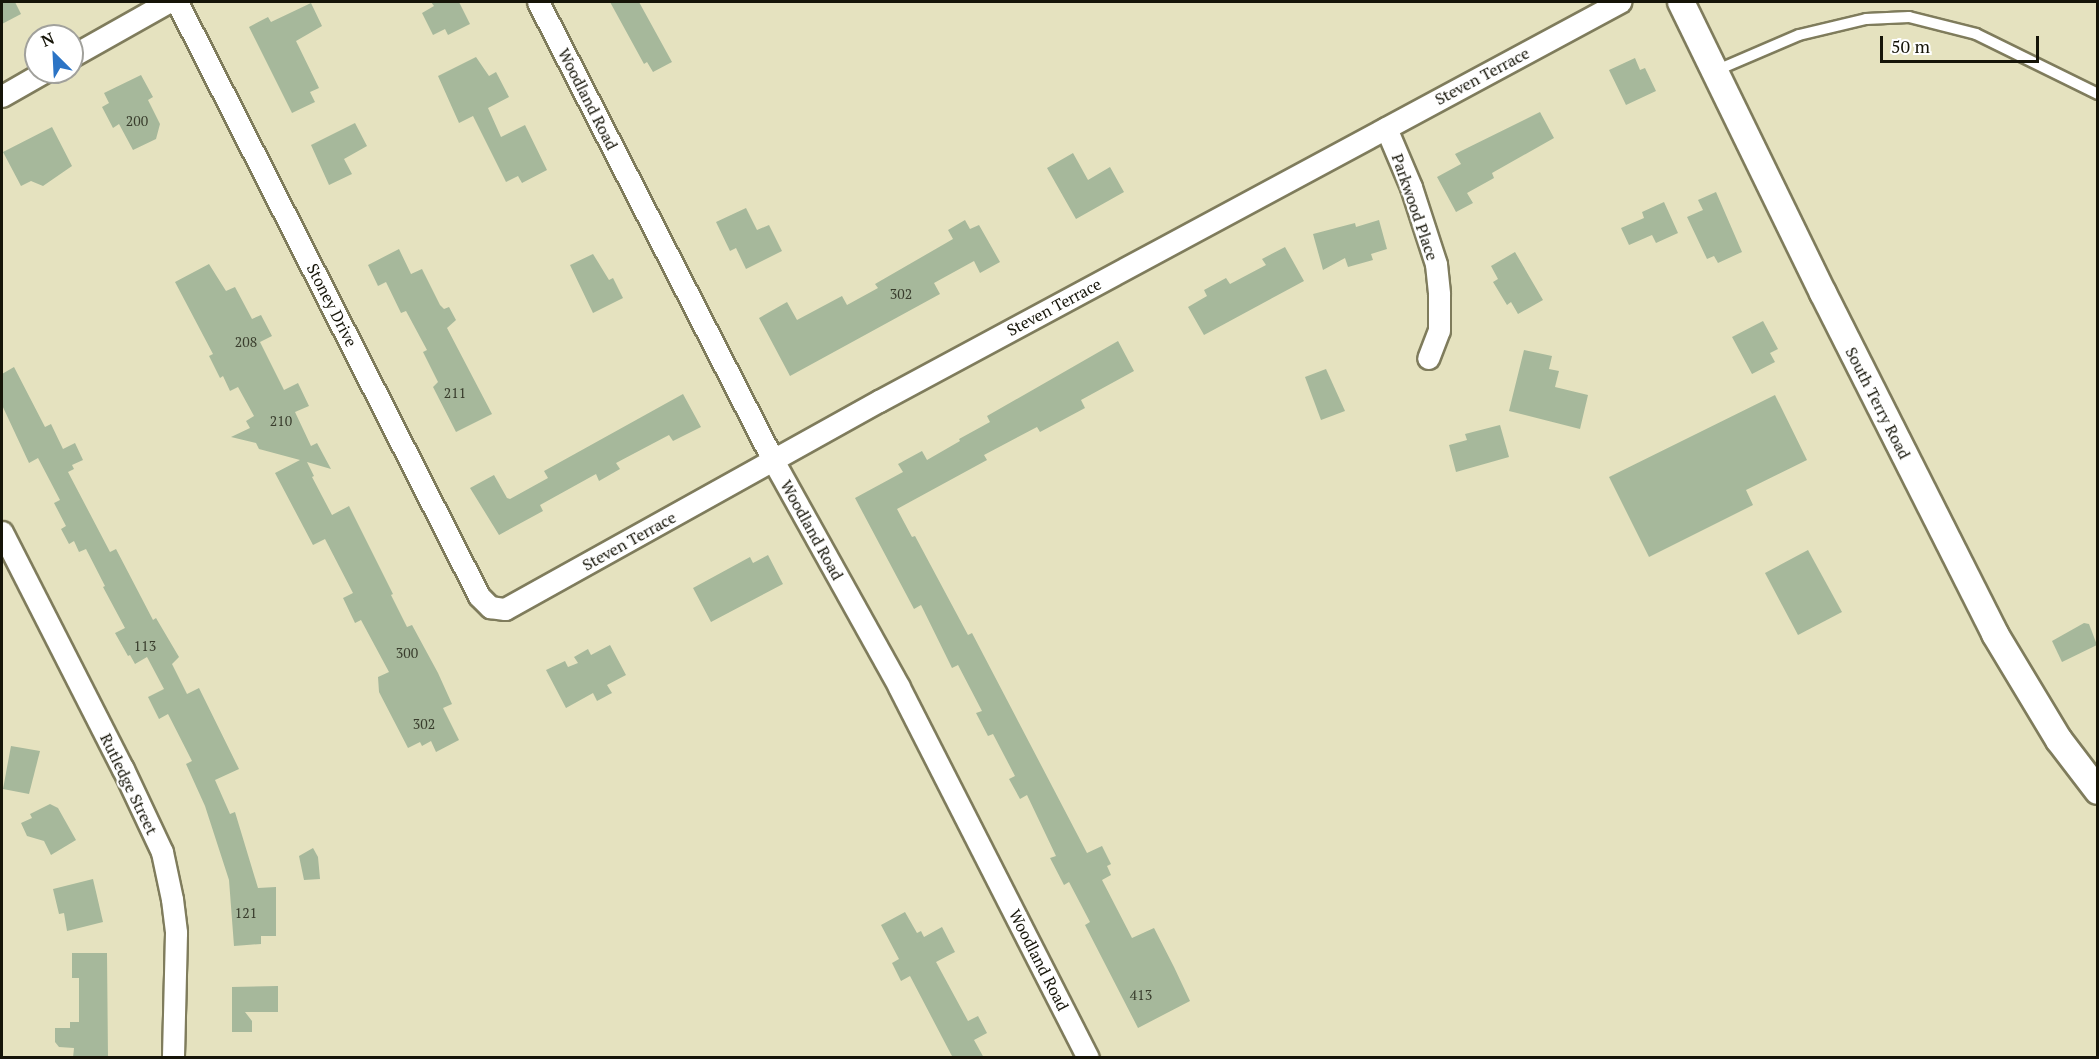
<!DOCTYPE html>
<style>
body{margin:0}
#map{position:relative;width:2099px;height:1059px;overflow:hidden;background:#e5e2bf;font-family:"PT Serif",serif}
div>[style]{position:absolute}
.building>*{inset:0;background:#a6b89b}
.roads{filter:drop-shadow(2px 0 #7f7c5c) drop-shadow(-2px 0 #7f7c5c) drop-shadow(0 2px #7f7c5c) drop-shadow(0 -2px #7f7c5c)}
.service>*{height:10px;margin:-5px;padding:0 5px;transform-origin:5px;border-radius:5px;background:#fff}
.minor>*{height:21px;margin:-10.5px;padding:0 10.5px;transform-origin:10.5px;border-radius:10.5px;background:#fff}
.tertiary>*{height:26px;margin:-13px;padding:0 13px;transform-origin:13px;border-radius:13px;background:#fff}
span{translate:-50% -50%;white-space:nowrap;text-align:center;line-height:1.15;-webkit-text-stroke:4.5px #fff;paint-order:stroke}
.number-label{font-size:14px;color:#393d2d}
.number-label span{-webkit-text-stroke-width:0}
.street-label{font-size:16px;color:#151408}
.frame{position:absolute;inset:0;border:3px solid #151408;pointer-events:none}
.north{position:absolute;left:24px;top:24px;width:60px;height:60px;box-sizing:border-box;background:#fff;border:2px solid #a1a19c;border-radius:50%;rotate:336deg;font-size:16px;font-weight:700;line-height:24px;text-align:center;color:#151408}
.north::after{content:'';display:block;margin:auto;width:21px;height:27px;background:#2c74c5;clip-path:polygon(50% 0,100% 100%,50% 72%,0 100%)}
.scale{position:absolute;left:1880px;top:36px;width:159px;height:27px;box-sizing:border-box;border:3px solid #151408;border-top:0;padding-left:8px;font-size:18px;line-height:21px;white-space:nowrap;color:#151408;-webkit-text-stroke:4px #fff;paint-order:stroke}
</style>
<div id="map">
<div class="building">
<i style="clip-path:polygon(2px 2px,15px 2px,21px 14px,2px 24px)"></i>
<i style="clip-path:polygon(431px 2px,459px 2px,470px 24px,448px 35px,445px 29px,433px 35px,422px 13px,434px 6px)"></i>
<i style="clip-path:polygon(610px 2px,639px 2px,672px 62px,653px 72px,647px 62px,644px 64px)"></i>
<i style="clip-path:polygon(311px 3px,322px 26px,296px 41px,319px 88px,310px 92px,315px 102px,292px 113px,249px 27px,268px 17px,271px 22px)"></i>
<i style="clip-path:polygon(476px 57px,489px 76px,496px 72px,509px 97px,488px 108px,501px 137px,525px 125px,547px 170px,522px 183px,518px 176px,506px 182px,473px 116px,459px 123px,438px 76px)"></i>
<i style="clip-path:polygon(1635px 58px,1640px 70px,1645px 68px,1656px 91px,1626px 105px,1609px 70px)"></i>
<i style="clip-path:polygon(141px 75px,153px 97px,148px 100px,160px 124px,156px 139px,133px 150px,119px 124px,113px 128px,102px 107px,109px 103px,104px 93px)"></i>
<i style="clip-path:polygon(1540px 112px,1554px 138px,1492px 173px,1494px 178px,1467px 193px,1473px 203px,1456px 212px,1437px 177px,1461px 164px,1455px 154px)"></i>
<i style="clip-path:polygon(355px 123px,367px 146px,344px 159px,352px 174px,329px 185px,311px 145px)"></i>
<i style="clip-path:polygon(52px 127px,72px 166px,43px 186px,31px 181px,21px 186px,3px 152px)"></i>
<i style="clip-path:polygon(1073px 153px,1088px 180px,1110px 167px,1124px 192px,1076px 219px,1047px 168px)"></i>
<i style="clip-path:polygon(1716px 192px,1742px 252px,1718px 263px,1714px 256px,1707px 259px,1687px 217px,1703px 210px,1698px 200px)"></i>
<i style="clip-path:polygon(1664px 202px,1678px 233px,1656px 243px,1652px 235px,1629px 245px,1621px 228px,1644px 218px,1642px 212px)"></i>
<i style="clip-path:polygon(746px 208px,757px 230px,769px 225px,782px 251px,746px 269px,736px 248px,730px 251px,716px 222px)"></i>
<i style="clip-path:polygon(965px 220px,970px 229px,979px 225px,1000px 262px,980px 273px,974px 261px,934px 283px,940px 294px,790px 376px,759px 318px,787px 302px,797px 320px,842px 296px,847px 305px,878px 288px,875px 284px,953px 239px,948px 230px)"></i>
<i style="clip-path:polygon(1379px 220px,1387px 249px,1371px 254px,1373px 260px,1348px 267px,1345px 258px,1323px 270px,1313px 234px,1355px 223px,1356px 227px)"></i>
<i style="clip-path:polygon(1285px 247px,1304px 281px,1204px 335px,1188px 307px,1207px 296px,1204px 290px,1226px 278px,1230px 284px,1266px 265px,1262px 259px)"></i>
<i style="clip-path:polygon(399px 249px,411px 274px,422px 269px,440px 305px,444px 309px,449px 307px,456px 320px,447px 328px,492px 414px,456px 432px,433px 387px,438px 382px,423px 352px,427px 350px,406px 311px,401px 313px,386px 282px,378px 286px,368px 265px)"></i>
<i style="clip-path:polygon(1515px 252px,1543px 300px,1518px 314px,1511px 302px,1507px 305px,1493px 282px,1498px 279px,1491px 266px)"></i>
<i style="clip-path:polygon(593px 254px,609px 280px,613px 278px,623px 298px,593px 313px,570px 265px)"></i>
<i style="clip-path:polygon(209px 264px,226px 291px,235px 287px,252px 319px,261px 315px,272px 336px,260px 342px,284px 390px,298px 383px,309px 406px,295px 412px,311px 446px,317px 443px,331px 469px,307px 462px,314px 476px,312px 477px,332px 515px,349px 506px,393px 594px,391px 595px,407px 627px,412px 625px,438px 673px,452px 704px,443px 708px,459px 740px,436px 752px,431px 741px,422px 746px,420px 742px,408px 748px,379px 692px,378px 677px,389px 672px,361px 620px,355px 623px,343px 598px,353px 593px,325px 539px,313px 545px,275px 473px,300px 460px,259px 449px,256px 443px,231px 437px,250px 428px,246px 421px,254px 416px,238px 387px,230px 391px,223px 376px,220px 378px,209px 356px,213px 354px,175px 282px)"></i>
<i style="clip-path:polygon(1763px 321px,1778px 349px,1770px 353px,1775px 362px,1752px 374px,1732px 337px)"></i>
<i style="clip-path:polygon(1118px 341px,1134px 371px,1081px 400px,1085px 408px,1040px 432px,1037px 427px,984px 455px,987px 460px,897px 509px,912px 537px,915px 536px,968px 635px,972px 633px,1087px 853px,1102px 846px,1111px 864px,1107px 866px,1111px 875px,1102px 880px,1132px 938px,1154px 928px,1174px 967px,1190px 1001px,1138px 1028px,1085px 925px,1090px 922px,1069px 882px,1064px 885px,1050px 858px,1056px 856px,1027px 795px,1020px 799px,1009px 779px,1015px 776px,993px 734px,988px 736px,976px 713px,982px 711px,958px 665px,952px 668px,921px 605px,914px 609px,855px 498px,903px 472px,898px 464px,922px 451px,927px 460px,960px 441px,959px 439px,990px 422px,987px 416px)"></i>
<i style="clip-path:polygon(1524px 350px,1552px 356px,1549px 369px,1559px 371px,1555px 387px,1588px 395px,1580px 429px,1509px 411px)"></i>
<i style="clip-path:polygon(14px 367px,45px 427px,51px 424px,63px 449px,75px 443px,83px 460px,72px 465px,74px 469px,68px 472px,110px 552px,116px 549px,153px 620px,156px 618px,179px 657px,172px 664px,187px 694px,199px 688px,239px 769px,215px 780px,230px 814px,235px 812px,258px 888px,276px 887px,276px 936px,261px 936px,261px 944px,234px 946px,229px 880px,205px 806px,186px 764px,192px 761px,168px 714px,159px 719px,148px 697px,164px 689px,147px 657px,135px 664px,130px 655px,128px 656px,115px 633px,125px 628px,103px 587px,105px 586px,86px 549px,79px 552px,74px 541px,69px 544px,61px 529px,66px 526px,54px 503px,60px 500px,38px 458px,29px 463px,2px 405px,2px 374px)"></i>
<i style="clip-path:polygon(1326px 369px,1345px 411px,1321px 420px,1305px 377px)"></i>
<i style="clip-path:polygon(683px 394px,701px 427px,673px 441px,669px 435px,616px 463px,620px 469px,599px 481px,596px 474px,540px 505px,543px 511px,499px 535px,470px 488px,494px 475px,507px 498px,510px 499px,548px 478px,544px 471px)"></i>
<i style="clip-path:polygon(1775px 395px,1807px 460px,1746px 490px,1753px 505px,1649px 557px,1609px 477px)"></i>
<i style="clip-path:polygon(1500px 425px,1509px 457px,1456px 472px,1449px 445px,1467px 440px,1465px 434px)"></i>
<i style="clip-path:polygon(1808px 550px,1842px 612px,1798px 635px,1765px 573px)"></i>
<i style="clip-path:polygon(768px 555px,783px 584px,711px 622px,693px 588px,750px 557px,753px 563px)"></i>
<i style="clip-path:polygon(2084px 623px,2089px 624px,2097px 645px,2062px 662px,2052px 641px)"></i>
<i style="clip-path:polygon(610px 645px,626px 675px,607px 685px,612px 693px,597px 701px,593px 693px,566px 708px,546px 670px,565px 661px,568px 667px,578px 663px,574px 657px,588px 649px,591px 655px)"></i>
<i style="clip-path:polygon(11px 746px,40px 751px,29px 794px,3px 789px)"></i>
<i style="clip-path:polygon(50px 804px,58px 808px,76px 840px,51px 855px,44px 841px,27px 836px,21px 823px,32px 818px,30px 814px)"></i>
<i style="clip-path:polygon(313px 848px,318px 857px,320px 879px,304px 880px,299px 856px)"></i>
<i style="clip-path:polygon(93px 879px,103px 922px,67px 931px,64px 913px,59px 914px,53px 889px)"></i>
<i style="clip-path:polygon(905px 912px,917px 933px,921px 931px,924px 937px,942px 927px,955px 952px,936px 962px,968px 1021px,978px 1016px,987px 1033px,974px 1040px,984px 1058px,953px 1058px,910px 976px,901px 981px,892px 963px,899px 959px,881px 925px)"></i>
<i style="clip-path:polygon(72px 953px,107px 953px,108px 1058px,73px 1058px,74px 1048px,59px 1047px,55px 1042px,55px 1028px,70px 1028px,70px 1022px,79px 1022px,79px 978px,72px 978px)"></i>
<i style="clip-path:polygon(278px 986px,278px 1012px,245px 1012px,252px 1021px,252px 1032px,232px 1032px,232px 987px)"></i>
</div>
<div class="roads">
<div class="service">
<i style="left:1715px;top:71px;width:91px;rotate:-23.2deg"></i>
<i style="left:1799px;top:35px;width:69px;rotate:-13.4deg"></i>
<i style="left:1866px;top:19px;width:43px;rotate:-2.7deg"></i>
<i style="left:1909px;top:17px;width:69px;rotate:14.2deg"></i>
<i style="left:1976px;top:34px;width:136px;rotate:26.2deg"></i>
</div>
<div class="minor">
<i style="left:177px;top:2px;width:666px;rotate:63.05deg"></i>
<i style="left:479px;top:596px;width:16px;rotate:45deg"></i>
<i style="left:490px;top:607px;width:15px;rotate:8deg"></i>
<i style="left:505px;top:609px;width:428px;rotate:-29.1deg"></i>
<i style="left:879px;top:401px;width:842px;rotate:-28.3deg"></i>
<i style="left:538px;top:2px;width:517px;rotate:62.84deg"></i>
<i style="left:774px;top:462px;width:257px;rotate:60.9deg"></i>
<i style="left:899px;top:687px;width:416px;rotate:63deg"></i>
<i style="left:72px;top:56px;width:110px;rotate:-29.4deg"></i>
<i style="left:2px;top:96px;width:48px;rotate:-29.7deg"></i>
<i style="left:1386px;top:128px;width:64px;rotate:67deg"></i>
<i style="left:1411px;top:187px;width:81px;rotate:72deg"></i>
<i style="left:1436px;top:264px;width:30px;rotate:84deg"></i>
<i style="left:1439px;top:294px;width:36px;rotate:90deg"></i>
<i style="left:1439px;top:330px;width:30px;rotate:111deg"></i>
<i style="left:2px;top:532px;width:266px;rotate:63deg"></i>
<i style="left:123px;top:769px;width:92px;rotate:64.8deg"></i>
<i style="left:162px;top:852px;width:48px;rotate:78deg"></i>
<i style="left:172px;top:899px;width:34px;rotate:83deg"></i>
<i style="left:176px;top:933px;width:125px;rotate:91.4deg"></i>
</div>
<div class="tertiary">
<i style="left:1681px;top:2px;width:324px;rotate:64deg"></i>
<i style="left:1823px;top:293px;width:382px;rotate:63.2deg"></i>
<i style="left:1995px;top:634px;width:124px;rotate:58.9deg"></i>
<i style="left:2059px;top:740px;width:64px;rotate:52.6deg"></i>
</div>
</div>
<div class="number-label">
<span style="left:137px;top:121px">200</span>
<span style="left:901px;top:294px">302</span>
<span style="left:246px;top:342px">208</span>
<span style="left:455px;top:393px">211</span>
<span style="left:281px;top:421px">210</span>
<span style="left:145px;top:646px">113</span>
<span style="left:407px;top:653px">300</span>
<span style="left:424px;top:724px">302</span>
<span style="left:246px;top:913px">121</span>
<span style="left:1141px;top:995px">413</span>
</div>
<div class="street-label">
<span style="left:1482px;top:76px;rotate:-28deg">Steven Terrace</span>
<span style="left:588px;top:99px;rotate:63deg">Woodland Road</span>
<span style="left:1415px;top:207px;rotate:71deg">Parkwood Place</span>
<span style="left:332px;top:305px;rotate:63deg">Stoney Drive</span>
<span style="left:1054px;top:307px;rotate:-28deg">Steven Terrace</span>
<span style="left:1878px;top:403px;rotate:63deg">South Terry Road</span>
<span style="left:812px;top:530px;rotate:61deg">Woodland Road</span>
<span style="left:629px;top:541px;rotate:-29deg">Steven Terrace</span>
<span style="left:129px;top:784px;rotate:64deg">Rutledge Street</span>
<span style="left:1039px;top:960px;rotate:63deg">Woodland Road</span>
</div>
<div class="frame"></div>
<div class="north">N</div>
<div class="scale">50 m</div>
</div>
